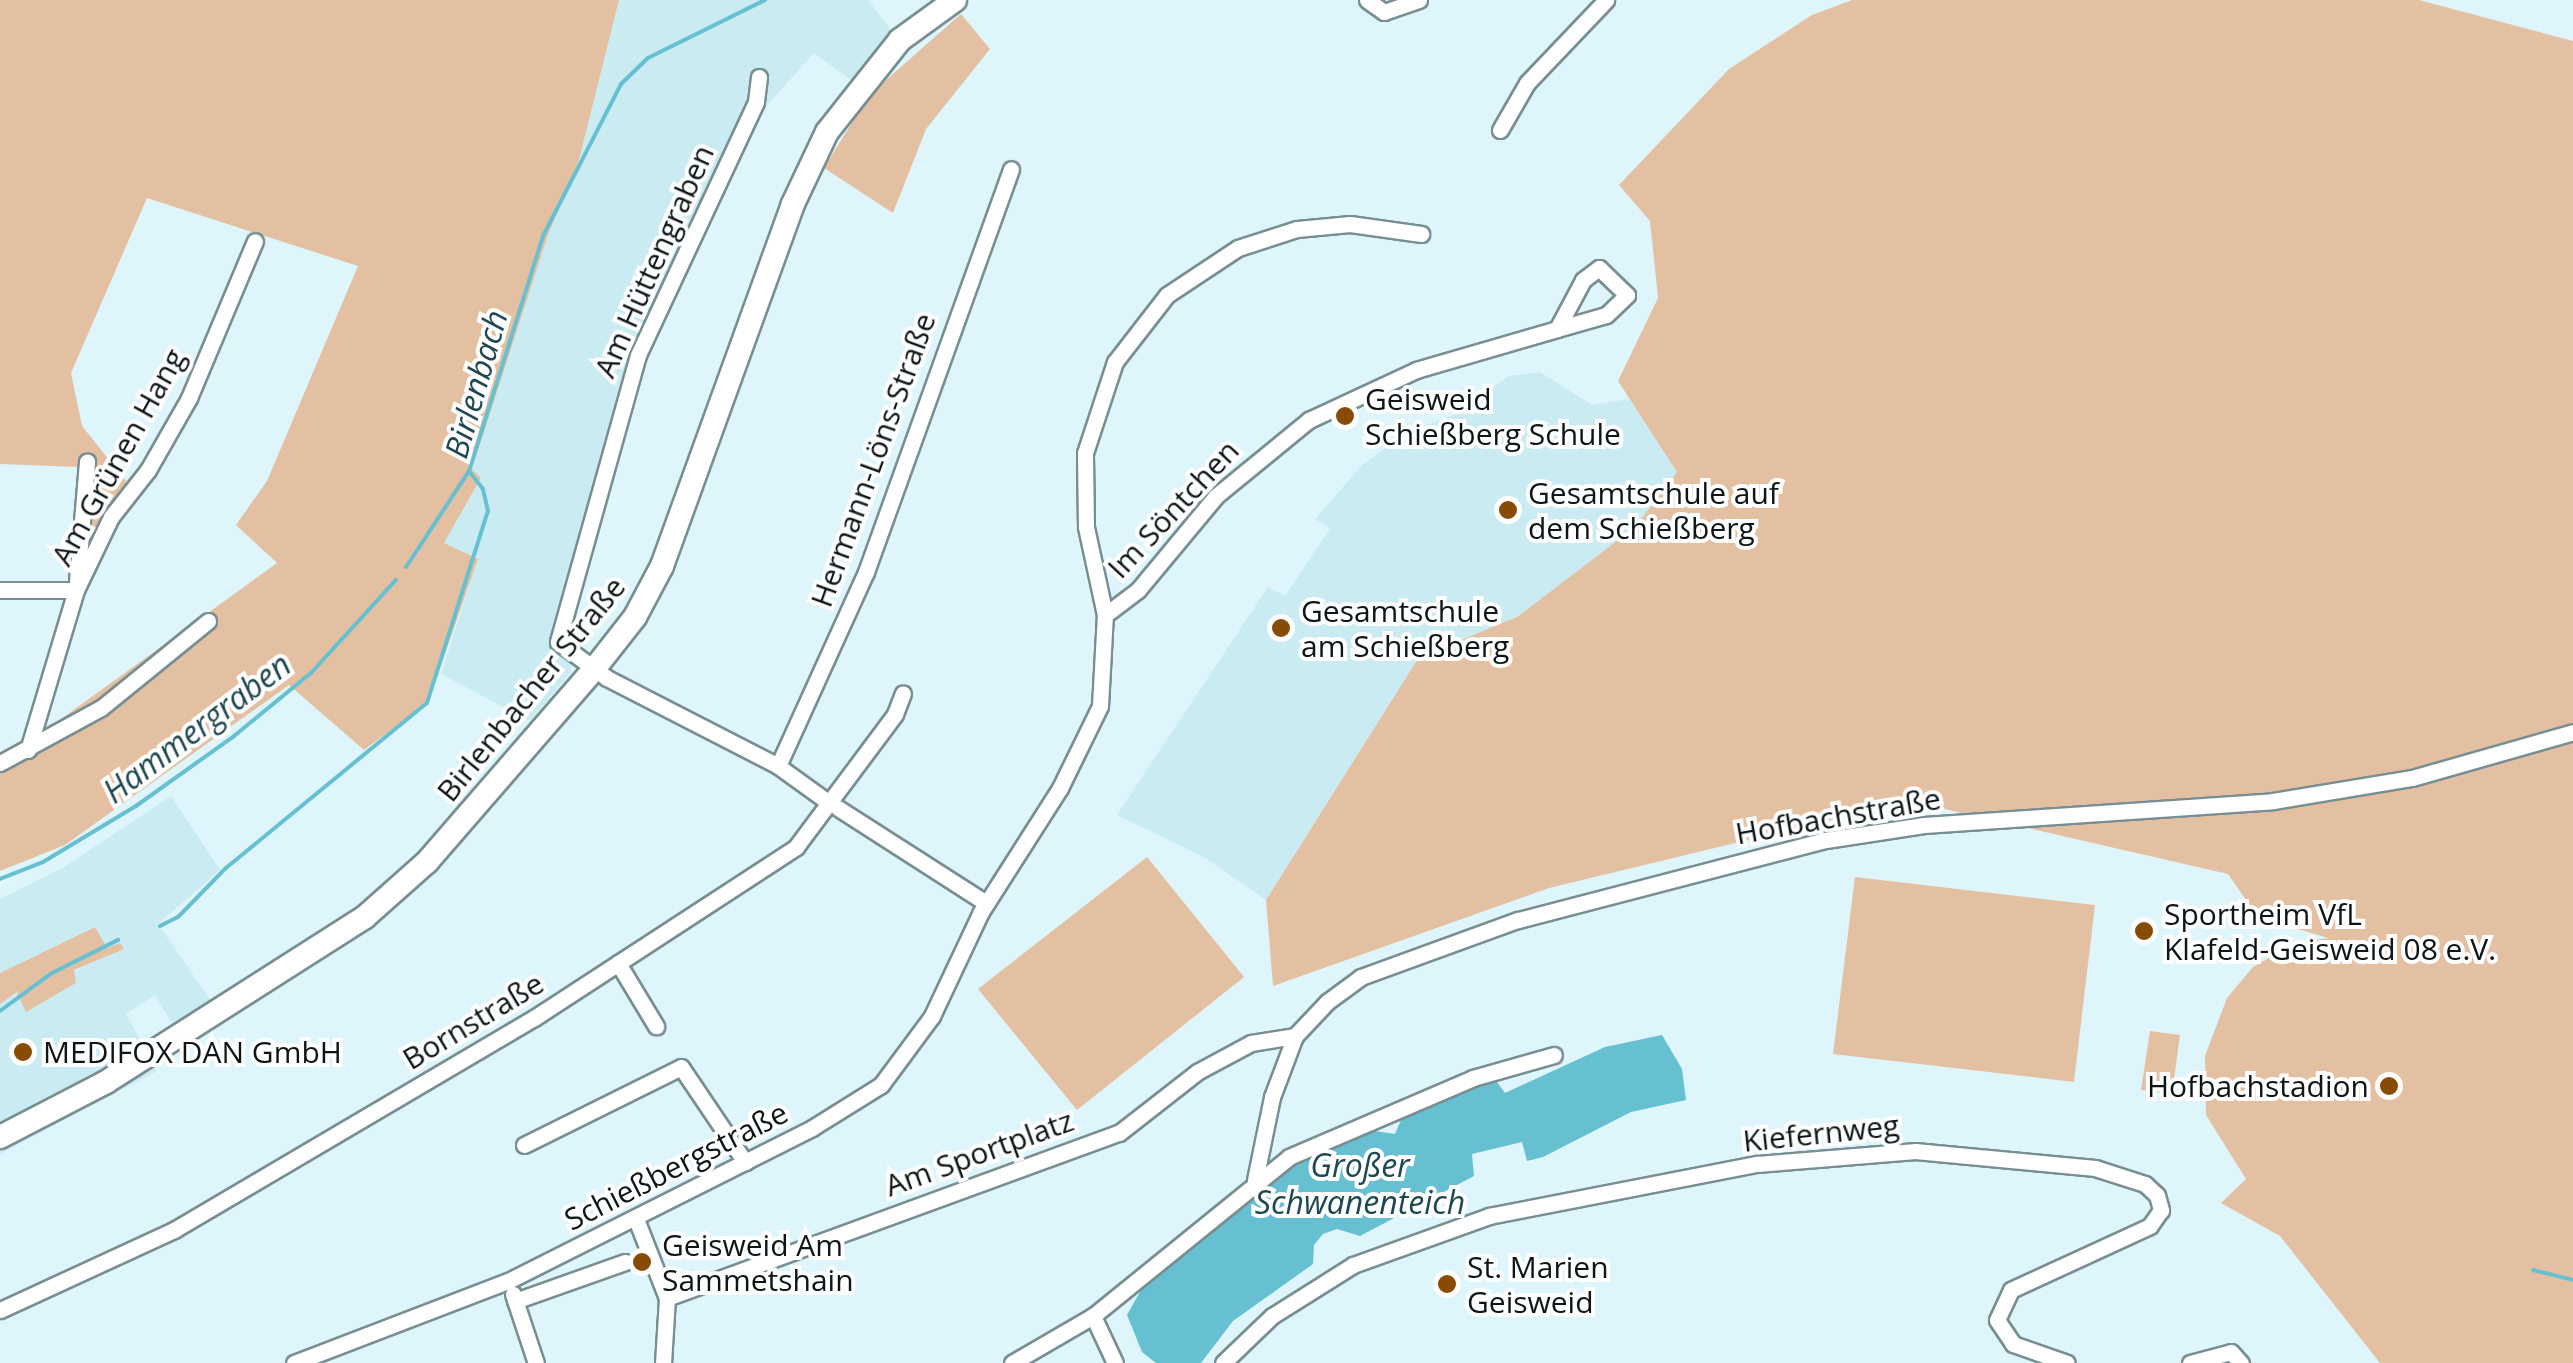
<!DOCTYPE html>
<meta charset="utf-8">
<style>
body{margin:0}
#map{position:relative;width:2573px;height:1363px;overflow:hidden;background:#def5fb;font-family:"Open Sans",sans-serif}
div>[style]{position:absolute}
.built>*{inset:0;background:#caebf2}
.green>*{inset:0;background:#e4c0a3}
.water>*{inset:0;background:#66c0d1}
.stream>*{height:4px;margin:-2px;padding:0 2px;transform-origin:2px;border-radius:2px;background:#66c0d1}
.roads{filter:drop-shadow(2px 0 #788e92) drop-shadow(-2px 0 #788e92) drop-shadow(0 2px #788e92) drop-shadow(0 -2px #788e92)}
.street>*{height:15px;margin:-7.5px;padding:0 7.5px;transform-origin:7.5px;border-radius:7.5px;background:#fff}
.secondary>*{height:22px;margin:-11px;padding:0 11px;transform-origin:11px;border-radius:11px;background:#fff}
.dots>*{width:28px;height:28px;translate:-50% -50%;box-sizing:border-box;border:5px solid #fefefe;border-radius:50%}
span{translate:-50% -50%;white-space:nowrap;text-align:center;line-height:1.15;-webkit-text-stroke:8px #fefefe;paint-order:stroke}
.street-label{font-size:30px;color:#0d1517}
.poi-label{font-size:30px;color:#0d1517}
.left{translate:0 -50%;text-align:left}
.right{translate:-100% -50%;text-align:right}
.water-label{font-size:32px;color:#1e474f;font-style:italic}
</style>
<div id="map">
<div class="built">
<i style="clip-path:polygon(619px 0,868px 0,902px 44px,862px 88px,814px 53px,760px 113px,645px 363px,569px 630px,571px 672px,530px 721px,441px 674px,478px 559px,443px 544px,481px 479px,472px 469px,548px 235px,579px 160px)"></i>
<i style="clip-path:polygon(1540px 372px,1592px 405px,1629px 399px,1678px 472px,1635px 527px,1517px 617px,1419px 657px,1266px 900px,1204px 857px,1117px 815px,1268px 587px,1285px 596px,1330px 528px,1315px 519px,1362px 465px,1408px 432px,1461px 412px,1509px 376px)"></i>
<i style="clip-path:polygon(171px 796px,220px 870px,158px 924px,211px 1001px,172px 1023px,155px 995px,126px 1014px,157px 1071px,0 1154px,0 1004px,17px 992px,26px 1011px,74px 971px,123px 948px,107px 948px,94px 927px,0 973px,0 899px,64px 867px)"></i>
</div>
<div class="green">
<i style="clip-path:polygon(0 0,619px 0,579px 160px,548px 235px,472px 469px,481px 478px,444px 543px,478px 559px,428px 703px,364px 750px,289px 685px,65px 845px,0 871px,0 763px,277px 563px,236px 525px,267px 481px,358px 266px,147px 198px,71px 373px,82px 426px,126px 481px,96px 558px,70px 554px,79px 467px,0 464px)"></i>
<i style="clip-path:polygon(1852px 0,2419px 0,2573px 41px,2573px 1363px,2380px 1363px,2280px 1236px,2221px 1203px,2246px 1179px,2206px 1115px,2205px 1056px,2227px 998px,2253px 967px,2293px 944px,2328px 938px,2258px 917px,2228px 874px,1910px 801px,1549px 888px,1273px 986px,1266px 900px,1419px 657px,1517px 617px,1635px 527px,1677px 472px,1618px 381px,1658px 298px,1650px 221px,1619px 185px,1729px 69px,1812px 15px)"></i>
<i style="clip-path:polygon(961px 14px,990px 49px,926px 129px,893px 213px,824px 168px,869px 95px)"></i>
<i style="clip-path:polygon(1147px 857px,1244px 977px,1077px 1110px,978px 989px)"></i>
<i style="clip-path:polygon(1855px 877px,2095px 905px,2074px 1082px,1833px 1054px)"></i>
<i style="clip-path:polygon(95px 927px,107px 948px,120px 943px,124px 949px,74px 970px,76px 983px,26px 1012px,17px 992px,0 1004px,0 973px)"></i>
<i style="clip-path:polygon(2150px 1031px,2180px 1035px,2172px 1094px,2141px 1090px)"></i>
</div>
<div class="water">
<i style="clip-path:polygon(1662px 1035px,1682px 1069px,1686px 1100px,1631px 1112px,1543px 1157px,1527px 1161px,1522px 1142px,1472px 1154px,1474px 1176px,1360px 1236px,1337px 1229px,1323px 1234px,1314px 1245px,1313px 1264px,1233px 1321px,1201px 1363px,1156px 1363px,1142px 1352px,1127px 1315px,1141px 1290px,1289px 1168px,1368px 1130px,1395px 1134px,1404px 1113px,1467px 1088px,1497px 1082px,1505px 1093px,1605px 1047px)"></i>
</div>
<div class="stream">
<i style="left:406px;top:567px;width:115px;rotate:-56.7deg"></i>
<i style="left:0;top:879px;width:46px;rotate:-21.6deg"></i>
<i style="left:43px;top:862px;width:109px;rotate:-31.1deg"></i>
<i style="left:136px;top:806px;width:120px;rotate:-35.5deg"></i>
<i style="left:234px;top:736px;width:99px;rotate:-39.3deg"></i>
<i style="left:311px;top:673px;width:126px;rotate:-47.6deg"></i>
<i style="left:160px;top:926px;width:20px;rotate:-27deg"></i>
<i style="left:178px;top:917px;width:69px;rotate:-45.6deg"></i>
<i style="left:226px;top:868px;width:260px;rotate:-39.4deg"></i>
<i style="left:427px;top:703px;width:201px;rotate:-72.4deg"></i>
<i style="left:488px;top:511px;width:23px;rotate:-103deg"></i>
<i style="left:483px;top:489px;width:23px;rotate:-128deg"></i>
<i style="left:469px;top:471px;width:246px;rotate:-72.5deg"></i>
<i style="left:543px;top:236px;width:171px;rotate:-62.8deg"></i>
<i style="left:621px;top:84px;width:37px;rotate:-44deg"></i>
<i style="left:648px;top:58px;width:131px;rotate:-26.4deg"></i>
<i style="left:0;top:1011px;width:64px;rotate:-36.2deg"></i>
<i style="left:52px;top:973px;width:74px;rotate:-26.6deg"></i>
<i style="left:2533px;top:1270px;width:41px;rotate:14deg"></i>
</div>
<div class="roads">
<div class="street">
<i style="left:1367px;top:0;width:21px;rotate:35deg"></i>
<i style="left:1384px;top:12px;width:37px;rotate:-19deg"></i>
<i style="left:759px;top:77px;width:25px;rotate:97deg"></i>
<i style="left:756px;top:102px;width:279px;rotate:115deg"></i>
<i style="left:638px;top:355px;width:298px;rotate:105.6deg"></i>
<i style="left:558px;top:642px;width:61px;rotate:36.3deg"></i>
<i style="left:607px;top:678px;width:192px;rotate:27.2deg"></i>
<i style="left:778px;top:766px;width:62px;rotate:35.8deg"></i>
<i style="left:1500px;top:130px;width:54px;rotate:-60.1deg"></i>
<i style="left:1527px;top:83px;width:115px;rotate:-46.4deg"></i>
<i style="left:77px;top:581px;width:120px;rotate:-85.2deg"></i>
<i style="left:0;top:590px;width:76px"></i>
<i style="left:1105px;top:615px;width:41px;rotate:-37.1deg"></i>
<i style="left:1138px;top:590px;width:122px;rotate:-50.3deg"></i>
<i style="left:1216px;top:496px;width:120px;rotate:-39.3deg"></i>
<i style="left:1309px;top:420px;width:118px;rotate:-25deg"></i>
<i style="left:1416px;top:370px;width:147px;rotate:-16.2deg"></i>
<i style="left:1557px;top:329px;width:55px;rotate:-62deg"></i>
<i style="left:1583px;top:280px;width:20px;rotate:-37deg"></i>
<i style="left:1599px;top:268px;width:39px;rotate:44deg"></i>
<i style="left:1627px;top:295px;width:29px;rotate:136deg"></i>
<i style="left:1606px;top:315px;width:51px;rotate:164.1deg"></i>
<i style="left:28px;top:750px;width:167px;rotate:-73.3deg"></i>
<i style="left:76px;top:590px;width:81px;rotate:-64.4deg"></i>
<i style="left:111px;top:517px;width:60px;rotate:-51.8deg"></i>
<i style="left:148px;top:470px;width:83px;rotate:-60.3deg"></i>
<i style="left:189px;top:398px;width:170px;rotate:-67.2deg"></i>
<i style="left:0;top:763px;width:115px;rotate:-28.6deg"></i>
<i style="left:101px;top:708px;width:138px;rotate:-39.1deg"></i>
<i style="left:778px;top:766px;width:213px;rotate:-65.6deg"></i>
<i style="left:866px;top:572px;width:428px;rotate:-70.2deg"></i>
<i style="left:838px;top:808px;width:176px;rotate:32.7deg"></i>
<i style="left:618px;top:963px;width:74px;rotate:58.9deg"></i>
<i style="left:524px;top:1145px;width:175px;rotate:-26.4deg"></i>
<i style="left:681px;top:1067px;width:115px;rotate:56deg"></i>
<i style="left:1255px;top:1180px;width:85px;rotate:-78.4deg"></i>
<i style="left:1272px;top:1097px;width:65px;rotate:-69.3deg"></i>
<i style="left:1295px;top:1036px;width:47px;rotate:-46.7deg"></i>
<i style="left:1327px;top:1002px;width:42px;rotate:-36.3deg"></i>
<i style="left:1361px;top:977px;width:167px;rotate:-20deg"></i>
<i style="left:1518px;top:920px;width:318px;rotate:-14.6deg"></i>
<i style="left:1826px;top:840px;width:99px;rotate:-8.7deg"></i>
<i style="left:1924px;top:825px;width:350px;rotate:-3.9deg"></i>
<i style="left:2273px;top:801px;width:141px;rotate:-9.4deg"></i>
<i style="left:2412px;top:778px;width:167px;rotate:-15.9deg"></i>
<i style="left:636px;top:1219px;width:85px;rotate:68.6deg"></i>
<i style="left:667px;top:1298px;width:65px;rotate:93.5deg"></i>
<i style="left:513px;top:1294px;width:73px;rotate:71.6deg"></i>
<i style="left:667px;top:1298px;width:481px;rotate:-20.1deg"></i>
<i style="left:1119px;top:1133px;width:99px;rotate:-38deg"></i>
<i style="left:1197px;top:1072px;width:61px;rotate:-28.2deg"></i>
<i style="left:1251px;top:1043px;width:45px;rotate:-9deg"></i>
<i style="left:515px;top:1301px;width:117px;rotate:-19.5deg"></i>
<i style="left:0;top:1310px;width:192px;rotate:-24.7deg"></i>
<i style="left:174px;top:1230px;width:418px;rotate:-30.5deg"></i>
<i style="left:534px;top:1018px;width:313px;rotate:-33.1deg"></i>
<i style="left:796px;top:847px;width:166px;rotate:-53.3deg"></i>
<i style="left:895px;top:714px;width:22px;rotate:-69deg"></i>
<i style="left:294px;top:1363px;width:229px;rotate:-21deg"></i>
<i style="left:508px;top:1281px;width:340px;rotate:-26.7deg"></i>
<i style="left:812px;top:1128px;width:81px;rotate:-31.9deg"></i>
<i style="left:881px;top:1085px;width:86px;rotate:-53.5deg"></i>
<i style="left:932px;top:1016px;width:115px;rotate:-64.8deg"></i>
<i style="left:981px;top:912px;width:147px;rotate:-57.5deg"></i>
<i style="left:1060px;top:788px;width:91px;rotate:-64deg"></i>
<i style="left:1100px;top:706px;width:91px;rotate:-86.9deg"></i>
<i style="left:1105px;top:615px;width:90px;rotate:-102.2deg"></i>
<i style="left:1086px;top:527px;width:74px;rotate:-90.8deg"></i>
<i style="left:1085px;top:453px;width:96px;rotate:-71.8deg"></i>
<i style="left:1115px;top:362px;width:85px;rotate:-52.2deg"></i>
<i style="left:1167px;top:295px;width:85px;rotate:-33.5deg"></i>
<i style="left:1238px;top:248px;width:62px;rotate:-17.9deg"></i>
<i style="left:1297px;top:229px;width:53px;rotate:-5.4deg"></i>
<i style="left:1350px;top:224px;width:72px;rotate:8deg"></i>
<i style="left:1012px;top:1363px;width:94px;rotate:-30.1deg"></i>
<i style="left:1115px;top:1363px;width:52px;rotate:-115.1deg"></i>
<i style="left:1093px;top:1316px;width:252px;rotate:-39deg"></i>
<i style="left:1289px;top:1157px;width:200px;rotate:-23.2deg"></i>
<i style="left:1473px;top:1078px;width:84px;rotate:-15.9deg"></i>
<i style="left:1223px;top:1363px;width:68px;rotate:-43.8deg"></i>
<i style="left:1272px;top:1316px;width:96px;rotate:-32.2deg"></i>
<i style="left:1353px;top:1265px;width:145px;rotate:-19.8deg"></i>
<i style="left:1489px;top:1216px;width:273px;rotate:-11deg"></i>
<i style="left:1757px;top:1164px;width:159px;rotate:-4.7deg"></i>
<i style="left:1915px;top:1151px;width:181px;rotate:5.4deg"></i>
<i style="left:2095px;top:1168px;width:52px;rotate:17.7deg"></i>
<i style="left:2145px;top:1184px;width:16px;rotate:43deg"></i>
<i style="left:2157px;top:1195px;width:16px;rotate:75deg"></i>
<i style="left:2161px;top:1210px;width:19px;rotate:125deg"></i>
<i style="left:2150px;top:1226px;width:153px;rotate:155.3deg"></i>
<i style="left:2011px;top:1290px;width:33px;rotate:115deg"></i>
<i style="left:1997px;top:1320px;width:29px;rotate:56deg"></i>
<i style="left:2013px;top:1344px;width:57px;rotate:19.4deg"></i>
<i style="left:2190px;top:1363px;width:42px;rotate:-15deg"></i>
<i style="left:2231px;top:1352px;width:15px;rotate:48deg"></i>
</div>
<div class="secondary">
<i style="left:0;top:1137px;width:119px;rotate:-27.4deg"></i>
<i style="left:106px;top:1082px;width:307px;rotate:-32.5deg"></i>
<i style="left:365px;top:917px;width:83px;rotate:-41.6deg"></i>
<i style="left:427px;top:862px;width:257px;rotate:-49.1deg"></i>
<i style="left:595px;top:668px;width:65px;rotate:-51.9deg"></i>
<i style="left:635px;top:617px;width:58px;rotate:-62.1deg"></i>
<i style="left:662px;top:566px;width:383px;rotate:-70.1deg"></i>
<i style="left:792px;top:206px;width:82px;rotate:-64.7deg"></i>
<i style="left:827px;top:132px;width:117px;rotate:-51.6deg"></i>
<i style="left:900px;top:40px;width:68px;rotate:-36deg"></i>
</div>
</div>
<div class="dots">
<i style="left:1345px;top:416px;background:#874b05"></i>
<i style="left:1508px;top:510px;background:#874b05"></i>
<i style="left:1281px;top:628px;background:#874b05"></i>
<i style="left:2144px;top:931px;background:#874b05"></i>
<i style="left:23px;top:1052px;background:#874b05"></i>
<i style="left:2389px;top:1086px;background:#874b05"></i>
<i style="left:642px;top:1262px;background:#874b05"></i>
<i style="left:1447px;top:1284px;background:#874b05"></i>
</div>
<div class="street-label">
<span style="left:654px;top:261px;rotate:-66deg">Am Hüttengraben</span>
<span style="left:118px;top:457px;rotate:-61deg">Am Grünen Hang</span>
<span style="left:873px;top:460px;rotate:-70deg">Hermann-Löns-Straße</span>
<span style="left:1173px;top:509px;rotate:-47deg">Im Söntchen</span>
<span style="left:531px;top:689px;rotate:-51deg">Birlenbacher Straße</span>
<span style="left:1838px;top:816px;rotate:-10deg">Hofbachstraße</span>
<span style="left:473px;top:1021px;rotate:-31deg">Bornstraße</span>
<span style="left:1821px;top:1133px;rotate:-6deg">Kiefernweg</span>
<span style="left:979px;top:1153px;rotate:-20deg">Am Sportplatz</span>
<span style="left:676px;top:1166px;rotate:-27deg">Schießbergstraße</span>
</div>
<div class="poi-label">
<span class="left" style="left:1365px;top:416px">Geisweid<br>Schießberg Schule</span>
<span class="left" style="left:1528px;top:510px">Gesamtschule auf<br>dem Schießberg</span>
<span class="left" style="left:1301px;top:628px">Gesamtschule<br>am Schießberg</span>
<span class="left" style="left:2164px;top:931px">Sportheim VfL<br>Klafeld-Geisweid 08 e.V.</span>
<span class="left" style="left:43px;top:1052px">MEDIFOX DAN GmbH</span>
<span class="right" style="left:2369px;top:1086px">Hofbachstadion</span>
<span class="left" style="left:662px;top:1262px">Geisweid Am<br>Sammetshain</span>
<span class="left" style="left:1467px;top:1284px">St. Marien<br>Geisweid</span>
</div>
<div class="water-label">
<span style="left:476px;top:384px;rotate:-74deg">Birlenbach</span>
<span style="left:197px;top:728px;rotate:-37deg">Hammergraben</span>
<span style="left:1360px;top:1184px">Großer<br>Schwanenteich</span>
</div>
</div>
